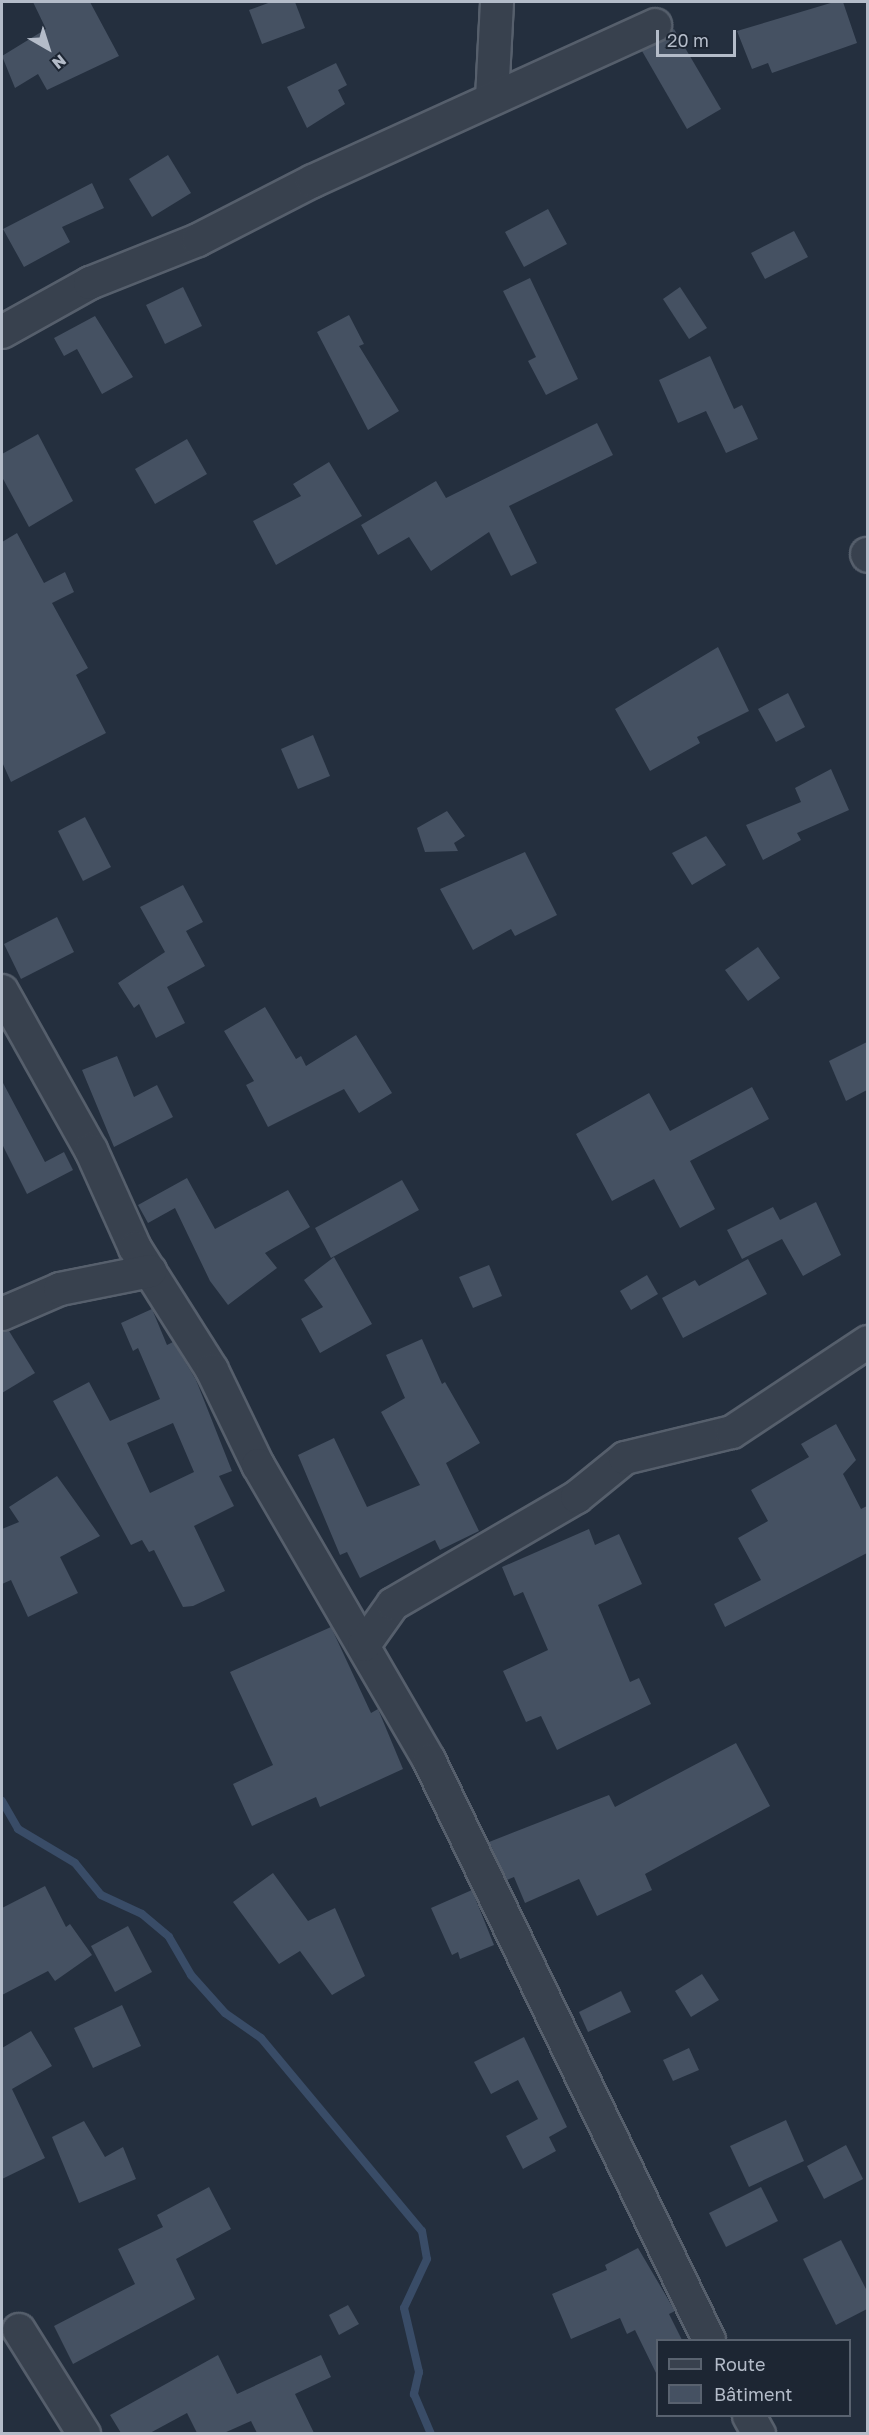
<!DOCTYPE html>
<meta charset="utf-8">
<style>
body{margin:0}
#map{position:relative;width:869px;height:2435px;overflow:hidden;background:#242f3e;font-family:"Golos Text",sans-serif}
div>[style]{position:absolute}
.stream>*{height:8px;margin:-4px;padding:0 4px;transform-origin:4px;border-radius:4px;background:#394c67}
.building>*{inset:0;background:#455162}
.roads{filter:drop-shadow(2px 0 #565f6c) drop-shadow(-2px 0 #565f6c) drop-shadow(0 2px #565f6c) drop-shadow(0 -2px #565f6c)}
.minor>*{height:32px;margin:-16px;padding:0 16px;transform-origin:16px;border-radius:16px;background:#38414e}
span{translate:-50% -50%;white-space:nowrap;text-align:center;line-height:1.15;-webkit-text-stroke:6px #1d2633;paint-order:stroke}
.frame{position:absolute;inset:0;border:3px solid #b4bcc9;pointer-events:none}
.legend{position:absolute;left:656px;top:2339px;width:195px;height:78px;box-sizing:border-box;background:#1d2633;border:2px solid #59626f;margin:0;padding:8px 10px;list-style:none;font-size:18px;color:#b4bcc9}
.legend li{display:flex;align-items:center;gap:12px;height:30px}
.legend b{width:30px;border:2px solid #59626f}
.north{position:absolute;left:18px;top:18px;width:60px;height:60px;-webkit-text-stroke:4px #1d2633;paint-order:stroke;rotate:141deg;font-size:16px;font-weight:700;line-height:24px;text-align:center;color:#b4bcc9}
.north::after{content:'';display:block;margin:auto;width:21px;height:27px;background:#b4bcc9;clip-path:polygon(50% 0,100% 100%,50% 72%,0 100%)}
.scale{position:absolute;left:656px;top:30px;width:80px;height:27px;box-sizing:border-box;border:3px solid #b4bcc9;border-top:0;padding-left:8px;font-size:18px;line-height:21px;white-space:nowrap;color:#b4bcc9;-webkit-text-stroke:4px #1d2633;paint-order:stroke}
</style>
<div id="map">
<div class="stream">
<i style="left:2px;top:1801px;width:32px;rotate:60deg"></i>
<i style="left:18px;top:1829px;width:66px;rotate:30.8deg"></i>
<i style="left:75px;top:1863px;width:41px;rotate:50.9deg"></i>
<i style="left:101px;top:1895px;width:45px;rotate:24.9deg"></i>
<i style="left:142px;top:1914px;width:35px;rotate:40deg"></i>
<i style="left:169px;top:1937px;width:44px;rotate:59.9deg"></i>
<i style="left:191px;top:1975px;width:51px;rotate:48.2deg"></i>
<i style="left:225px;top:2013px;width:44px;rotate:34.8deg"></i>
<i style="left:261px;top:2038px;width:251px;rotate:50.2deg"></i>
<i style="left:422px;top:2231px;width:28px;rotate:80deg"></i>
<i style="left:427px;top:2259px;width:54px;rotate:115.1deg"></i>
<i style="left:404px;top:2308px;width:66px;rotate:76.8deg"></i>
<i style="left:419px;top:2372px;width:23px;rotate:103deg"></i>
<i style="left:414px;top:2394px;width:43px;rotate:67deg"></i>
</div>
<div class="building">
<i style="clip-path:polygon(33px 2px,90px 2px,119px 56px,47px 90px,38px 74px,15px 88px,2px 56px,46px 29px)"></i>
<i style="clip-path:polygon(271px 2px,295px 2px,305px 28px,262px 44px,249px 10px)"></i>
<i style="clip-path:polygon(834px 2px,843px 2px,857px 43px,772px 73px,768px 63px,752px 69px,737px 31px)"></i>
<i style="clip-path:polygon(674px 29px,721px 109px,687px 129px,642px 51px)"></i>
<i style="clip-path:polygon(336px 63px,347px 85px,338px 90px,345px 104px,307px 128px,287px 87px)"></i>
<i style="clip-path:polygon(168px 155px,191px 193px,152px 217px,129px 179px)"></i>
<i style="clip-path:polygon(92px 183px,104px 208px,62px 227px,70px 242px,24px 267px,3px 229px)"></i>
<i style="clip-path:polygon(548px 209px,567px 244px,524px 267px,505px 232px)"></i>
<i style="clip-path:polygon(794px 231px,808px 257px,765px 279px,751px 253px)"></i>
<i style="clip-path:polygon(530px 278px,578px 379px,546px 395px,528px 361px,536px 357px,503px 291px)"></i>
<i style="clip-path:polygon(183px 287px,202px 326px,165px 344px,146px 305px)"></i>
<i style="clip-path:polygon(680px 287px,707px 328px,689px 339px,663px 299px)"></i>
<i style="clip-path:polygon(349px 315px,364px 344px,359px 346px,399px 411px,368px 430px,317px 332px)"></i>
<i style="clip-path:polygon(95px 316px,133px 377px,102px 394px,77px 349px,64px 356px,54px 338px)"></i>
<i style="clip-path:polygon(710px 356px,734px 409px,742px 405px,758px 439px,726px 453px,706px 411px,678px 423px,659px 380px)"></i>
<i style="clip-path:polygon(597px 423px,613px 455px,509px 506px,537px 563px,511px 576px,489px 532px,431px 571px,409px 537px,378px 555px,361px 525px,436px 481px,446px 498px)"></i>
<i style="clip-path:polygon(38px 434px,73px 501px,29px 527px,2px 477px,2px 454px)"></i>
<i style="clip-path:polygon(187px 439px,207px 474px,155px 504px,135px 469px)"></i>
<i style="clip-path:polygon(329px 462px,362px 516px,276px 565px,253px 521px,301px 496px,293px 484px)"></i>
<i style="clip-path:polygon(17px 533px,44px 583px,65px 572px,74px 592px,52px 603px,88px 668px,76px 675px,106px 733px,11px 782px,2px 762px,2px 542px)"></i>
<i style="clip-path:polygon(718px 647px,749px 711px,697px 737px,700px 743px,650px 771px,615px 709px)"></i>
<i style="clip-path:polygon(788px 693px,805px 727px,776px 742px,758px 709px)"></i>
<i style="clip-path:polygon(313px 735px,330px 776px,298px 789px,281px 749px)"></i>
<i style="clip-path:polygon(831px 769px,849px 810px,797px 833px,801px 840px,763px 860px,746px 825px,801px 802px,795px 788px)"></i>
<i style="clip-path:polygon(447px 811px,465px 836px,454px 843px,458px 851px,425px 852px,417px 828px)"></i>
<i style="clip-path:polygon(85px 817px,111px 867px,83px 881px,58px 831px)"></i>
<i style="clip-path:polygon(706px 836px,726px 865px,692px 885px,672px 853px)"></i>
<i style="clip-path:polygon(525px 852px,557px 915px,515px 936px,511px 929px,473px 950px,440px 889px)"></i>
<i style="clip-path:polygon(183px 885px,203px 922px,186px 931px,205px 966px,167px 987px,185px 1023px,156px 1038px,139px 1004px,134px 1008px,118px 983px,165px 952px,140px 907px)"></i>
<i style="clip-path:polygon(57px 917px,74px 952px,21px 979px,4px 944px)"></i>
<i style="clip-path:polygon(758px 947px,780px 978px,748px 1001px,725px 970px)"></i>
<i style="clip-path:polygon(265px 1007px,296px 1059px,301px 1056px,306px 1066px,356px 1035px,392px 1093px,359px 1113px,344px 1089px,268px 1127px,246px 1085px,254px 1081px,224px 1031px)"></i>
<i style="clip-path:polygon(867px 1042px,867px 1090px,846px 1101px,829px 1061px)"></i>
<i style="clip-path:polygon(117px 1056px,134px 1097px,157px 1085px,173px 1117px,114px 1147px,82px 1070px)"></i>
<i style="clip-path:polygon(2px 1081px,45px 1162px,64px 1152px,73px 1170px,27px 1194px,2px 1144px)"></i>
<i style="clip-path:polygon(752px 1087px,769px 1119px,690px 1161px,715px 1209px,680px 1228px,654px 1179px,612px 1201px,576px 1134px,649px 1093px,670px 1131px)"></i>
<i style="clip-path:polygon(187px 1178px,215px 1229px,288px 1190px,310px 1227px,265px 1253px,277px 1268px,228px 1305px,210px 1281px,175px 1208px,148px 1223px,138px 1205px)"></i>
<i style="clip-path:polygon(402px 1180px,419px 1210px,331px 1258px,315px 1228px)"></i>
<i style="clip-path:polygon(816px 1202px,841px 1255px,803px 1276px,782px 1239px,742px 1259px,727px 1230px,773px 1207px,780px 1220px)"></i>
<i style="clip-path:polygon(334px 1257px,372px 1324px,320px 1353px,301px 1319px,323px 1307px,304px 1280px)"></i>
<i style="clip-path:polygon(748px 1259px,767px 1294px,683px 1338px,662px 1298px,695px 1280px,699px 1286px)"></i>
<i style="clip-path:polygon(489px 1265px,502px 1296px,473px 1308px,459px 1277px)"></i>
<i style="clip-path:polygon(647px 1275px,658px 1294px,631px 1310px,620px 1291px)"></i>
<i style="clip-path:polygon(evenodd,152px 1309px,167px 1345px,173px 1342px,196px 1380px,232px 1471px,219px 1476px,234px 1506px,194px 1526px,225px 1591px,193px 1606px,183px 1607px,154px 1550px,149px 1552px,142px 1540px,131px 1545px,53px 1401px,89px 1382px,110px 1421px,160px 1399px,138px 1348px,133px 1351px,121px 1323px,152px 1309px,173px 1423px,194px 1472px,150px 1493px,127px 1443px,173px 1423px)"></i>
<i style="clip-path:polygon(9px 1331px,35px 1373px,2px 1393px,2px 1332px)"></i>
<i style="clip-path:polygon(422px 1339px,442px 1384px,445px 1382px,480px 1443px,446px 1463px,479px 1531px,440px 1550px,435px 1540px,360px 1578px,347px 1552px,340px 1555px,298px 1455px,334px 1438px,367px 1507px,420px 1485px,381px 1412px,405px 1398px,386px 1355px)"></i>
<i style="clip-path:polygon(836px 1424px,856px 1460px,843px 1474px,861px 1509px,867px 1506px,867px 1553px,725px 1627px,714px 1604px,761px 1580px,738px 1538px,768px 1521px,751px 1490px,809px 1457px,801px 1444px)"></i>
<i style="clip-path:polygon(57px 1476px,100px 1536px,60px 1557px,78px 1593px,28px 1617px,11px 1580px,2px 1584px,2px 1529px,19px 1522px,9px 1507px)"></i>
<i style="clip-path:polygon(589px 1529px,595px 1545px,619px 1534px,642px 1584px,598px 1605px,630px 1682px,639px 1678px,651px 1704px,557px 1750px,541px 1716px,526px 1722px,503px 1671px,548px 1650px,523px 1592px,514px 1596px,502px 1567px)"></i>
<i style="clip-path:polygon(331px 1627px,371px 1713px,378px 1709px,403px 1769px,320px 1807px,316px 1797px,252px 1826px,233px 1784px,273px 1765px,230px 1672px)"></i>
<i style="clip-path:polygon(736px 1743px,770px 1806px,645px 1874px,652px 1890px,597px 1916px,579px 1879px,525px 1903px,514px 1877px,507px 1880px,489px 1842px,609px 1795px,615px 1807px)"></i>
<i style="clip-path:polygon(273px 1873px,308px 1921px,335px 1908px,365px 1976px,332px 1995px,300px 1951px,279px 1964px,233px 1902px)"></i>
<i style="clip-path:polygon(45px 1886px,66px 1927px,70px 1924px,92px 1955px,55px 1981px,48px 1971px,2px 1995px,2px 1908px)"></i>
<i style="clip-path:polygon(472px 1890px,494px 1945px,460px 1959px,458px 1952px,452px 1955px,431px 1908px)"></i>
<i style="clip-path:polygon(128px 1926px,152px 1972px,115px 1992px,91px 1946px)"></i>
<i style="clip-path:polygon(702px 1974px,719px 2000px,691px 2017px,675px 1991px)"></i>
<i style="clip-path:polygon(621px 1991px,631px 2012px,588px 2032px,579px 2012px)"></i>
<i style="clip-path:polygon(122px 2005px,141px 2046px,93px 2068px,74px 2028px)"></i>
<i style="clip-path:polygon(31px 2031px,52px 2066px,12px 2089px,45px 2158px,2px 2179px,2px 2048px)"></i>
<i style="clip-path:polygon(524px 2037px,567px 2127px,549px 2137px,556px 2151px,523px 2169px,506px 2136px,538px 2119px,518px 2080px,491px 2094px,474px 2062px)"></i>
<i style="clip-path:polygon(689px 2048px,699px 2070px,673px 2081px,663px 2060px)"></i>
<i style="clip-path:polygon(786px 2120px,804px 2161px,749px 2187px,730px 2146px)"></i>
<i style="clip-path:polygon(84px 2121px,105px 2157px,123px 2147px,136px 2179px,79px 2203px,52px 2137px)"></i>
<i style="clip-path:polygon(846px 2145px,863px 2179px,824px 2199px,807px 2166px)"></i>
<i style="clip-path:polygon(209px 2187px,231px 2229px,176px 2259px,195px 2299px,73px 2364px,54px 2326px,135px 2284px,118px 2249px,163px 2227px,157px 2215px)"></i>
<i style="clip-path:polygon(761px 2187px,778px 2221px,726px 2247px,709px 2213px)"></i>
<i style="clip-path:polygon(841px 2240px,867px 2291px,867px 2309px,836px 2325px,803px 2259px)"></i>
<i style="clip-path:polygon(638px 2248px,675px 2311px,669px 2314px,682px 2340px,657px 2340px,657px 2375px,635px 2330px,627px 2334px,620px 2318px,571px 2339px,552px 2294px,607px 2270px,605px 2265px)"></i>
<i style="clip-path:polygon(348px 2305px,359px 2324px,339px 2335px,329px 2315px)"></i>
<i style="clip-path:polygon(218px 2355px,237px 2394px,321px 2355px,331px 2377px,295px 2394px,314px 2433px,257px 2433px,251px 2421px,224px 2433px,197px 2433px,187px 2413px,150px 2433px,121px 2433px,110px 2415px)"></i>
</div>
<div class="roads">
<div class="minor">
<i style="left:492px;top:98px;width:96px;rotate:-87deg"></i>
<i style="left:2px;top:332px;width:101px;rotate:-29.1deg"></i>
<i style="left:90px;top:283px;width:116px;rotate:-21.7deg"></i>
<i style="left:198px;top:240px;width:129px;rotate:-27.2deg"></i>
<i style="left:313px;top:181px;width:376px;rotate:-24.5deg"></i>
<i style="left:867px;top:554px;width:2px;rotate:63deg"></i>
<i style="left:2px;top:991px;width:182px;rotate:60.8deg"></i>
<i style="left:91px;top:1150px;width:107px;rotate:65.8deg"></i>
<i style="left:135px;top:1248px;width:144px;rotate:57.7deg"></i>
<i style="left:212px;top:1370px;width:106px;rotate:64.2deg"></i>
<i style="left:258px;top:1465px;width:341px;rotate:59.9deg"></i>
<i style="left:429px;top:1760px;width:644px;rotate:64.23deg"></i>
<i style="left:2px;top:1314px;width:63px;rotate:-23.3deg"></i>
<i style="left:60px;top:1289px;width:92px;rotate:-11.3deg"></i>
<i style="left:364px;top:1645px;width:50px;rotate:-54.7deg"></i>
<i style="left:393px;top:1604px;width:213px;rotate:-30.2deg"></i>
<i style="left:577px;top:1497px;width:62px;rotate:-39.1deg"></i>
<i style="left:625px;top:1458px;width:110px;rotate:-13.7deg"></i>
<i style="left:732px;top:1432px;width:163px;rotate:-33.5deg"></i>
<i style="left:19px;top:2330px;width:123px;rotate:58deg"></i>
<i style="left:749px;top:2416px;width:21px;rotate:61deg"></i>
</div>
</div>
<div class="frame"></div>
<ul class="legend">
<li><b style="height:8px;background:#38414e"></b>Route</li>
<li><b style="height:16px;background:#455162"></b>Bâtiment</li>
</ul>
<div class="north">N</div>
<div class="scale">20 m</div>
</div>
